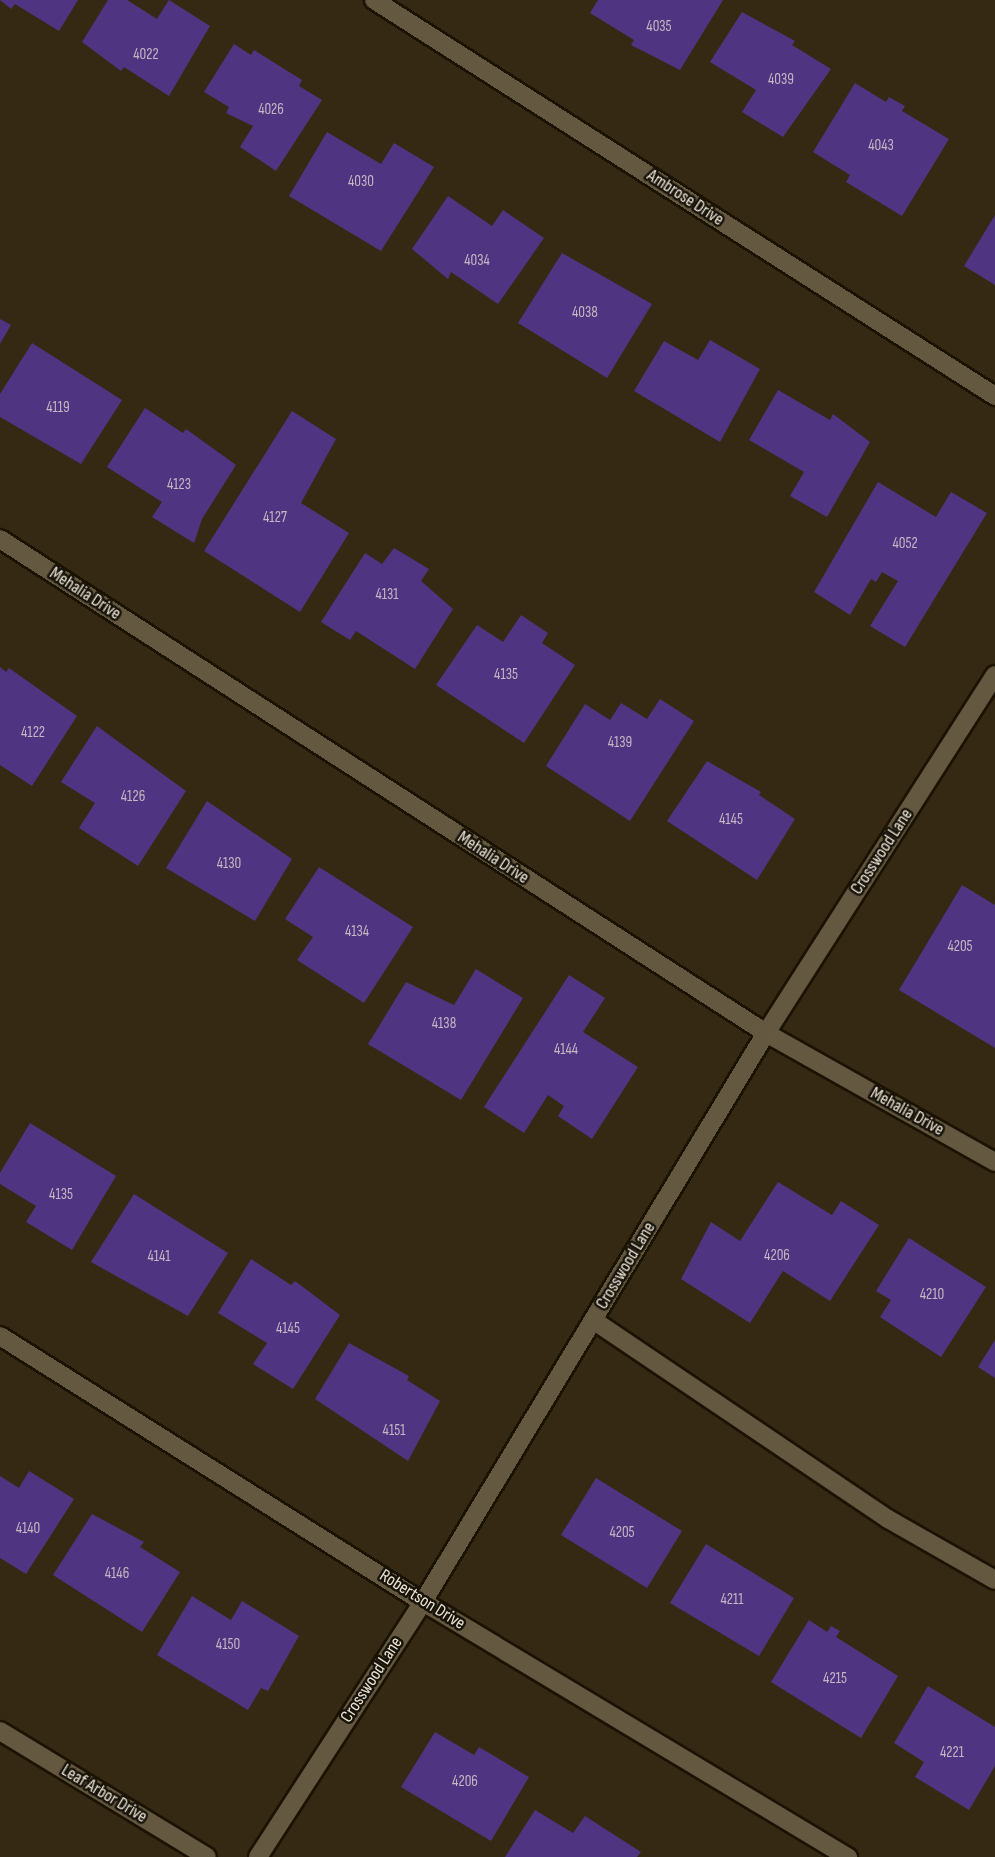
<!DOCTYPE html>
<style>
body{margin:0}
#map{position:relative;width:995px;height:1857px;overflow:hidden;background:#352913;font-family:"Sofia Sans Condensed",sans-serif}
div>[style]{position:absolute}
.building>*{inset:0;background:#4f3481}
.roads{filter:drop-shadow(2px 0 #1c1200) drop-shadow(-2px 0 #1c1200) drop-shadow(0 2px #1c1200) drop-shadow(0 -2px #1c1200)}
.lane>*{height:18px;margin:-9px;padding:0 9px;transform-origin:9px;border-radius:9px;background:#655840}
.street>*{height:18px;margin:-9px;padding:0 9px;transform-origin:9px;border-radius:9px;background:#655840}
span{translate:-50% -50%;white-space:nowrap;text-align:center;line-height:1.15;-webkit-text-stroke:5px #181309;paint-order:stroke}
.number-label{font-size:15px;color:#c4b7c1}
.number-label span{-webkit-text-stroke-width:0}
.street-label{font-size:18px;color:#ebe3d6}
</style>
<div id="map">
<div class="building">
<i style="clip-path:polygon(0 0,78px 0,59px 31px,15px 4px,11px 9px)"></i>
<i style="clip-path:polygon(108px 0,127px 0,157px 19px,169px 0,210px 26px,169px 96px,124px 67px,121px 71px,82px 42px)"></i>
<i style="clip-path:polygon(598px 0,723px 0,680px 70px,631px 45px,634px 40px,590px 13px)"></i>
<i style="clip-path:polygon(742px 12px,795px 41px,792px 45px,831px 69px,783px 137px,742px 112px,756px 90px,710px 62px)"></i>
<i style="clip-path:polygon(234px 44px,251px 55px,254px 50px,302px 80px,299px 86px,322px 100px,276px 171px,240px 147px,253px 126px,226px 113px,229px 107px,204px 92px)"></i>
<i style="clip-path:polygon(855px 83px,886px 102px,889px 97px,905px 106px,902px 111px,949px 139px,902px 216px,846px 182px,850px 175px,813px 152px)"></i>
<i style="clip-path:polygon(327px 132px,381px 164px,394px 143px,434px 167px,381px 251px,289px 196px)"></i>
<i style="clip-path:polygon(448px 196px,492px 226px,503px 210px,544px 238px,498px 304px,451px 272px,448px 279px,412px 249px)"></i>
<i style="clip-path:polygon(995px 215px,995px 285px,964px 266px)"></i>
<i style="clip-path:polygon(562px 253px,652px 304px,607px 378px,518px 323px)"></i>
<i style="clip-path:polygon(0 319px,11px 325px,0 344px)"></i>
<i style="clip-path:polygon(710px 340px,760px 369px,720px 442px,634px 391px,664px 341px,698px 360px)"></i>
<i style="clip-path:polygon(32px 343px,122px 400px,81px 464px,0 417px,0 394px)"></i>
<i style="clip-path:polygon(778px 390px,830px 420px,833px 414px,870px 442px,827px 517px,790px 496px,804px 472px,749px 440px)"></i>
<i style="clip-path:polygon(145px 408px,183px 433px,186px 429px,236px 465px,202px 519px,194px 543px,152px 517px,162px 502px,107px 467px)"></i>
<i style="clip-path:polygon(292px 411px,336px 439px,301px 503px,349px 533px,300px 612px,204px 551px)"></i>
<i style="clip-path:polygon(878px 482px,936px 517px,951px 492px,987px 513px,905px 647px,870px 626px,898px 581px,882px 572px,876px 582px,871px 579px,850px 615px,814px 592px)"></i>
<i style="clip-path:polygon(394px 548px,429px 569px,421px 581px,453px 609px,415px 669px,356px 631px,350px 640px,321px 622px,365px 553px,382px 564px)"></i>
<i style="clip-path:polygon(521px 615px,548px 633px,542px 643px,575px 665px,524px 743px,436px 685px,477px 625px,503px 642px)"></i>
<i style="clip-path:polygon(0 667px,6px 672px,9px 668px,77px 716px,32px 786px,0 765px)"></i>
<i style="clip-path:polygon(660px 699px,694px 721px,630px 821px,546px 766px,585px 704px,610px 720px,621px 703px,647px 719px)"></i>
<i style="clip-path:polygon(97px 726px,186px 791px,138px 866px,79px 828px,95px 803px,61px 782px)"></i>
<i style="clip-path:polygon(707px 761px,761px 792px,759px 795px,795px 819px,757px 880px,667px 821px)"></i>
<i style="clip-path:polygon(207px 801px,292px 859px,255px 921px,166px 868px)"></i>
<i style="clip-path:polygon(319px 867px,413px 927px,364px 1003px,297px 960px,313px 937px,285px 919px)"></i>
<i style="clip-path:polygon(962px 885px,995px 905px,995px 1048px,899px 990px)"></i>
<i style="clip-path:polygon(476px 969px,523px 998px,461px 1100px,368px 1044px,406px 982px,454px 1005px)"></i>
<i style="clip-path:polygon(569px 975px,605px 998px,583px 1032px,638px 1067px,592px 1139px,558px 1116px,564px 1106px,548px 1095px,524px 1133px,484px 1107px)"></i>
<i style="clip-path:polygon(30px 1123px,116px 1176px,72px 1250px,26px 1222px,36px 1206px,0 1184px,0 1173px)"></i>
<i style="clip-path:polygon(778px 1182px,832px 1215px,841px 1201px,879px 1225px,830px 1301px,783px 1271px,750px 1323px,681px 1279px,711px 1222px,740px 1241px)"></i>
<i style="clip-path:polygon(134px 1194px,228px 1253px,188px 1316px,91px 1262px)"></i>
<i style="clip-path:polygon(909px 1238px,986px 1287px,941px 1357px,880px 1317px,891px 1300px,876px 1291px)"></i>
<i style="clip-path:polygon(251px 1259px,291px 1285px,295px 1281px,340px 1315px,293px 1389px,253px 1364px,267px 1343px,218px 1313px)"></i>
<i style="clip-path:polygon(995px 1340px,995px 1378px,978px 1367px)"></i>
<i style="clip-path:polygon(349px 1343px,409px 1376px,407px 1380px,440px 1401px,408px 1461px,315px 1399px)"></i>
<i style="clip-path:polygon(29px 1471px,74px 1499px,26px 1574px,0 1558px,0 1476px,19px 1488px)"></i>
<i style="clip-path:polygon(596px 1478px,682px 1531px,647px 1588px,561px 1535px)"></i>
<i style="clip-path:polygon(92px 1514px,144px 1542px,140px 1547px,180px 1572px,142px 1632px,53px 1575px)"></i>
<i style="clip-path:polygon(706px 1544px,794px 1598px,759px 1656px,670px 1603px)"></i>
<i style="clip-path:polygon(192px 1596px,231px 1620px,242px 1601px,299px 1636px,268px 1691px,261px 1688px,248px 1710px,157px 1655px)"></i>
<i style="clip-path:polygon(809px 1620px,827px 1632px,831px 1626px,840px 1631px,836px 1637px,898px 1676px,861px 1738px,771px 1682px)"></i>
<i style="clip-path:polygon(928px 1686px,995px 1727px,995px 1766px,969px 1810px,915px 1777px,924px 1762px,894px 1743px)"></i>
<i style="clip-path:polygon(435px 1732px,474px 1755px,479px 1747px,529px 1777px,491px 1841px,401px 1787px)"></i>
<i style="clip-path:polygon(535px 1810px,573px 1833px,585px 1816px,641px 1852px,637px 1857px,505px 1857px)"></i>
</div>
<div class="roads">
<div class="lane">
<i style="left:593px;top:1320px;width:356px;rotate:34deg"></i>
<i style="left:888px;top:1519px;width:123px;rotate:29.7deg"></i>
</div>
<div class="street">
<i style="left:374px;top:0;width:737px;rotate:32.52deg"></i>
<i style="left:0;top:539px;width:911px;rotate:32.82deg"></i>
<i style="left:766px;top:1033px;width:263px;rotate:29.4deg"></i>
<i style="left:0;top:1336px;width:500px;rotate:32.2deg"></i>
<i style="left:423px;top:1602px;width:496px;rotate:31deg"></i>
<i style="left:0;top:1731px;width:242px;rotate:31.3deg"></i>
<i style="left:258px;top:1857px;width:304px;rotate:-57.1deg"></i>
<i style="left:423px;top:1602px;width:664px;rotate:-58.92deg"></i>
<i style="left:766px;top:1033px;width:425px;rotate:-57.4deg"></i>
</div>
</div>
<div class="number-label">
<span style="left:659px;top:27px">4035</span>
<span style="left:146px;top:55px">4022</span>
<span style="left:781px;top:80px">4039</span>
<span style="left:271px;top:110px">4026</span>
<span style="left:881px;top:146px">4043</span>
<span style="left:361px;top:182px">4030</span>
<span style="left:477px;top:261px">4034</span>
<span style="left:585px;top:313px">4038</span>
<span style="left:58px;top:408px">4119</span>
<span style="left:179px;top:485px">4123</span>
<span style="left:275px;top:518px">4127</span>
<span style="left:905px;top:544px">4052</span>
<span style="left:387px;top:595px">4131</span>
<span style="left:506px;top:675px">4135</span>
<span style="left:33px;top:733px">4122</span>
<span style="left:620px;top:743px">4139</span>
<span style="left:133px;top:797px">4126</span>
<span style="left:731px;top:820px">4145</span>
<span style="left:229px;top:864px">4130</span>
<span style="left:357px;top:932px">4134</span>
<span style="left:960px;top:947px">4205</span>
<span style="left:444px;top:1024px">4138</span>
<span style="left:566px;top:1050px">4144</span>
<span style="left:61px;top:1195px">4135</span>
<span style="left:777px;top:1256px">4206</span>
<span style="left:159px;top:1257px">4141</span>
<span style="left:932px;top:1295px">4210</span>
<span style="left:288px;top:1329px">4145</span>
<span style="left:394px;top:1431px">4151</span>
<span style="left:28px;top:1529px">4140</span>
<span style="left:622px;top:1533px">4205</span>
<span style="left:117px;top:1574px">4146</span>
<span style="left:732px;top:1600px">4211</span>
<span style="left:228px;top:1645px">4150</span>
<span style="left:835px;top:1679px">4215</span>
<span style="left:952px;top:1753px">4221</span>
<span style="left:465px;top:1782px">4206</span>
</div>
<div class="street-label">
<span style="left:685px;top:198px;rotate:33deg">Ambrose Drive</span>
<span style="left:85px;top:594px;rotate:33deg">Mehalia Drive</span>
<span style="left:882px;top:852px;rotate:-57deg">Crosswood Lane</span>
<span style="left:493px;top:858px;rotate:33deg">Mehalia Drive</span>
<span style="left:907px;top:1112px;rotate:29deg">Mehalia Drive</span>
<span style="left:626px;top:1266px;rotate:-59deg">Crosswood Lane</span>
<span style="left:422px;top:1600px;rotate:32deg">Robertson Drive</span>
<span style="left:372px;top:1680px;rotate:-57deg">Crosswood Lane</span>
<span style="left:104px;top:1794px;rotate:31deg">Leaf Arbor Drive</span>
</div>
</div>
